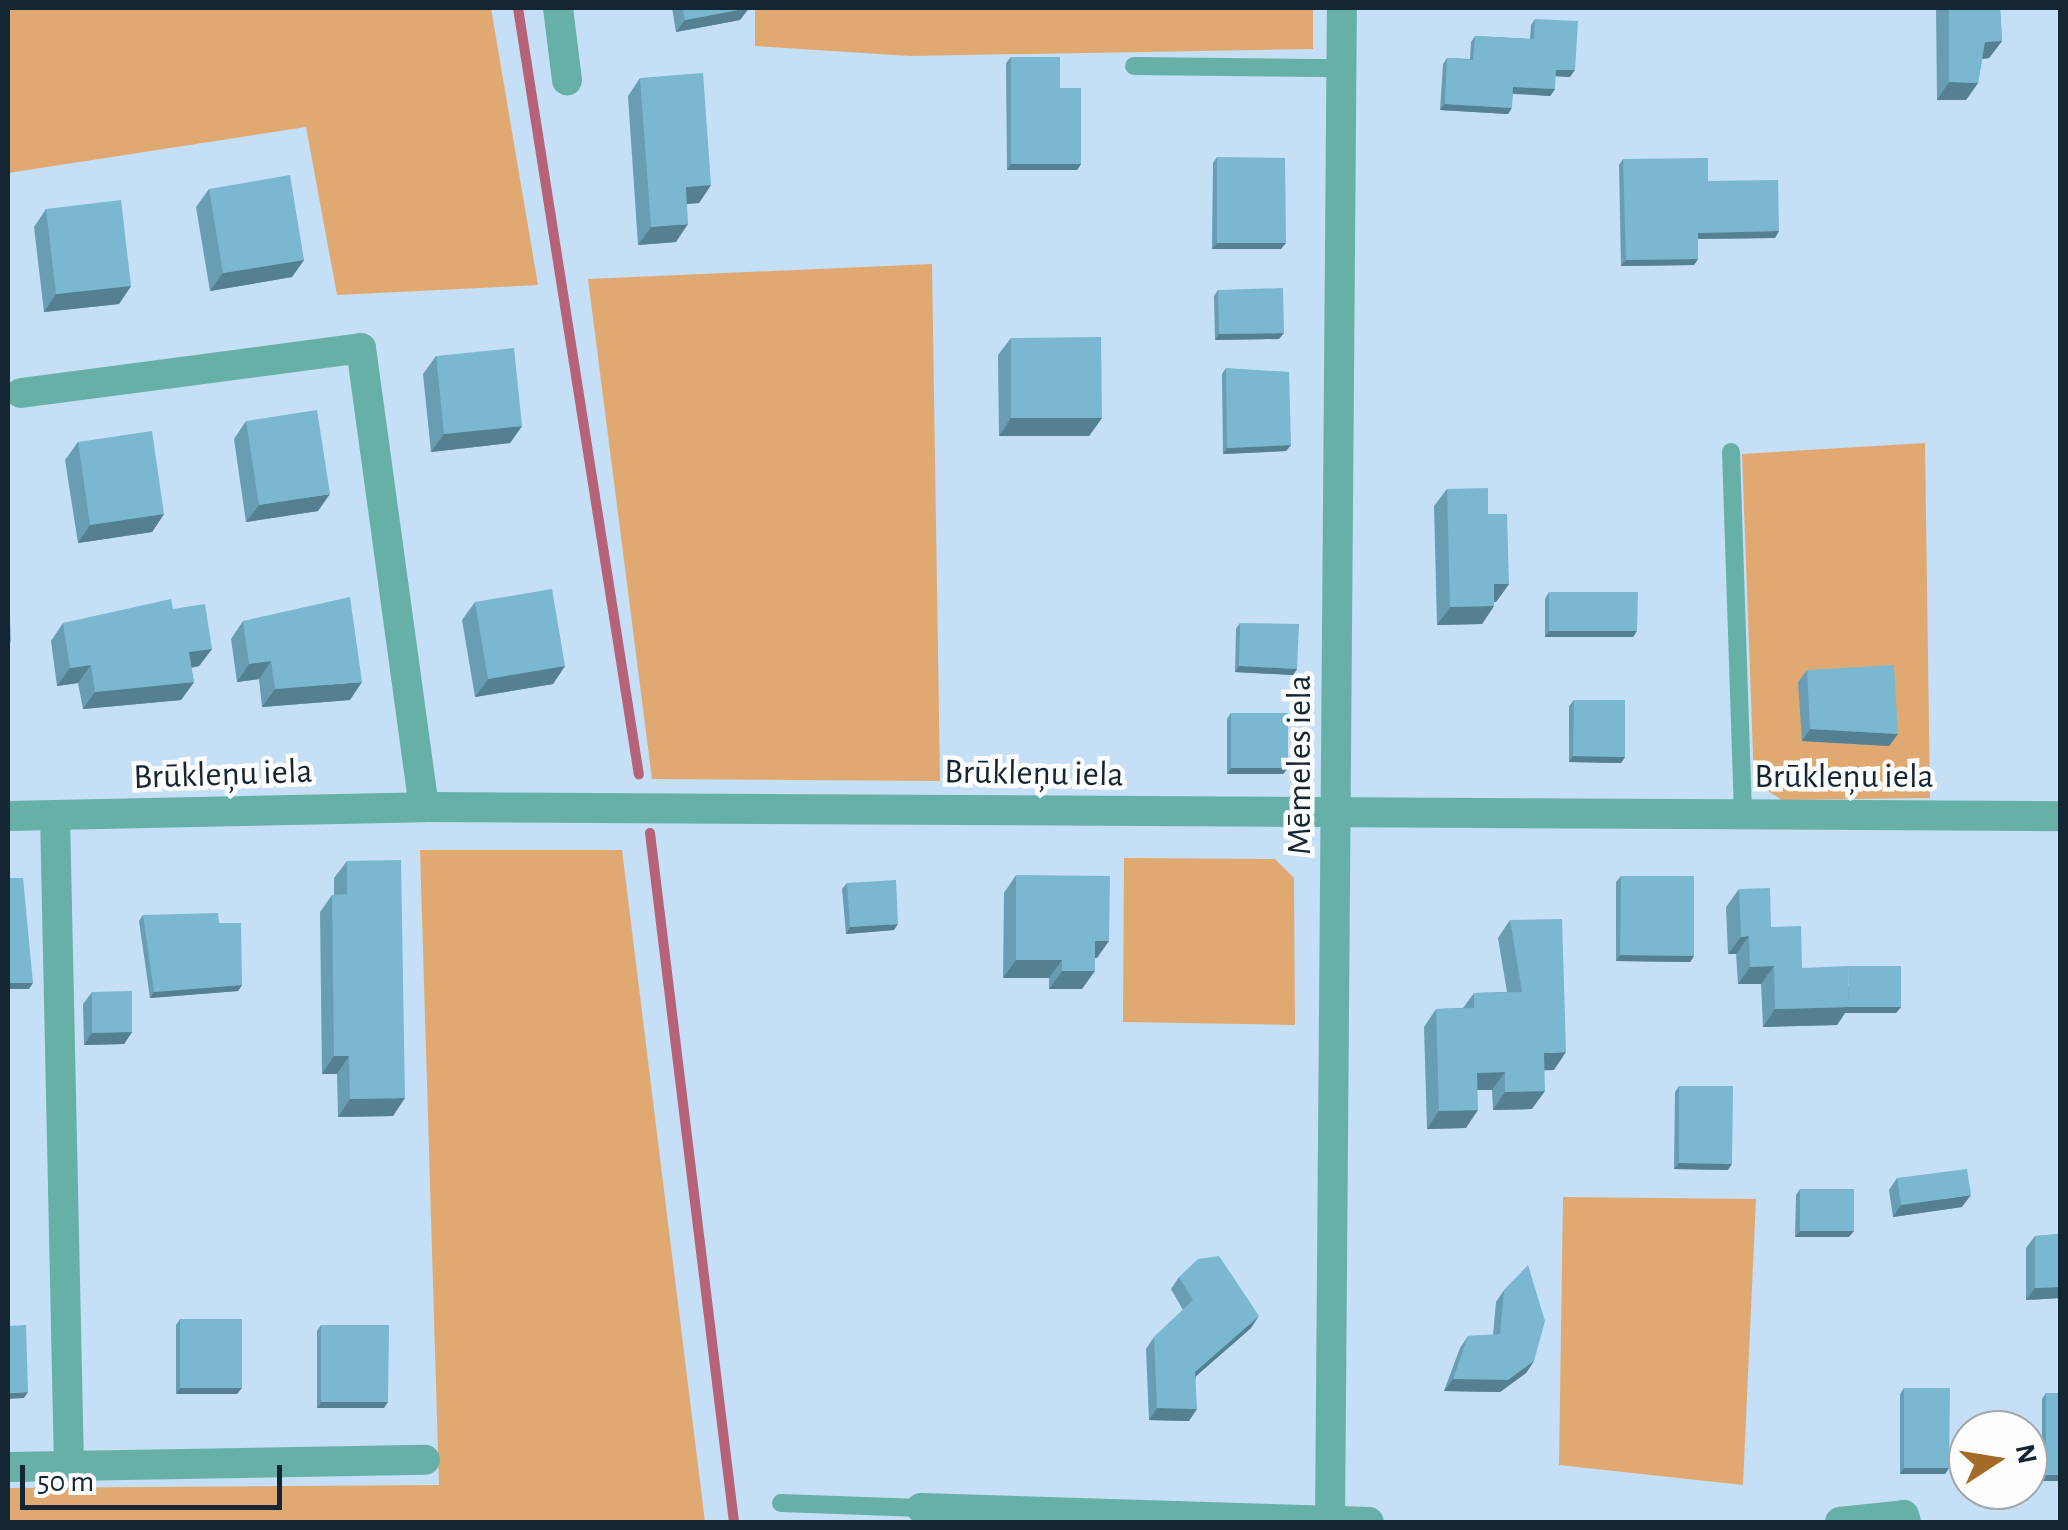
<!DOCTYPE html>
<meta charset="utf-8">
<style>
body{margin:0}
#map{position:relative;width:2068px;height:1530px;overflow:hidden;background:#c5dff7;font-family:"Alegreya Sans",sans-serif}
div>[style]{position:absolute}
.green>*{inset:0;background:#e0a972}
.stream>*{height:10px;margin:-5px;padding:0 5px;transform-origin:5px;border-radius:5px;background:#b66377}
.lane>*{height:18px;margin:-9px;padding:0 9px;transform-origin:9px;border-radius:9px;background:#66b0a8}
.street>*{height:30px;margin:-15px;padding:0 15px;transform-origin:15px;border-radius:15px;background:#66b0a8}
.wall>*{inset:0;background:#699db3}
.shaded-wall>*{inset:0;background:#558092}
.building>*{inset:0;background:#7ab7d0}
span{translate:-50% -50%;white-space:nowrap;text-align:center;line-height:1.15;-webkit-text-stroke:9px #fdfdfd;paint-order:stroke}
.street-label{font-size:35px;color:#142534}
.frame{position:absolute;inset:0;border:10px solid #142534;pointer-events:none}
.north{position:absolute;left:1948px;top:1410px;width:100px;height:100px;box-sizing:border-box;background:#fdfdfd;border:2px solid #a0a7ad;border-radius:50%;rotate:78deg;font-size:28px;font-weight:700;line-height:40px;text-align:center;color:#142534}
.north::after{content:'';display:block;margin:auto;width:35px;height:45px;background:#a36a28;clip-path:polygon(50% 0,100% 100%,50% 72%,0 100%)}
.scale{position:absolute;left:20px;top:1465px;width:262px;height:45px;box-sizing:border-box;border:5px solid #142534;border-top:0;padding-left:12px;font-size:30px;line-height:35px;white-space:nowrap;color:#142534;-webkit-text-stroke:8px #fdfdfd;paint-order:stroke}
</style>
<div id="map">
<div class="green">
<i style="clip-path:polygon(8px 8px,491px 8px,538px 285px,337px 295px,306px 127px,8px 173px)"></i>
<i style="clip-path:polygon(755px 8px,1313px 8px,1313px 49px,910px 56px,755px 46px)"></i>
<i style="clip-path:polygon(932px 264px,940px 781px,652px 779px,588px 279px)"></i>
<i style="clip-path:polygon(1925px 443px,1930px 798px,1782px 800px,1754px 782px,1742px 454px)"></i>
<i style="clip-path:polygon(420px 850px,622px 850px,705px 1522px,8px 1522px,8px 1488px,439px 1485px)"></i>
<i style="clip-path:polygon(1124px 858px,1275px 859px,1294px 878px,1295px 1025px,1123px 1022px)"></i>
<i style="clip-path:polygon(1563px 1197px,1756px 1199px,1743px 1485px,1559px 1465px)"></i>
</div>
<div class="stream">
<i style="left:518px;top:8px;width:776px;rotate:81.04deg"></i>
<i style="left:650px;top:833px;width:694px;rotate:83.05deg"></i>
</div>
<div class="lane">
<i style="left:1134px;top:66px;width:208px;rotate:0.6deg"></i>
<i style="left:1731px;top:452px;width:362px;rotate:88.1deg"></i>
<i style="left:781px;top:1503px;width:140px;rotate:2deg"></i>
</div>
<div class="street">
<i style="left:558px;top:8px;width:73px;rotate:82.9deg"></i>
<i style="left:21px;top:393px;width:343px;rotate:-7.5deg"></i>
<i style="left:361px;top:348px;width:463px;rotate:82.2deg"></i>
<i style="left:55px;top:815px;width:651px;rotate:88.77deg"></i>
<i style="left:8px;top:816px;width:416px;rotate:-1.2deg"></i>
<i style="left:424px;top:807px;width:1636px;rotate:0.32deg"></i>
<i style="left:8px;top:1467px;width:417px;rotate:-1deg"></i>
<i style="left:921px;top:1508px;width:448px;rotate:1.8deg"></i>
<i style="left:1330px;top:1522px;width:1514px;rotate:-89.55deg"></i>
<i style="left:1840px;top:1522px;width:64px;rotate:-6.2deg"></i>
<i style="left:1904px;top:1515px;width:7px;rotate:74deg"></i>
</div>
<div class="wall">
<i style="clip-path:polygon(672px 8px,749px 8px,740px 20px,676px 32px)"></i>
<i style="clip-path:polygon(1936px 8px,2000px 8px,2002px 41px,1989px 58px,1982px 59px,1978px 83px,1966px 100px,1937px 100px)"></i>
<i style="clip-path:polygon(1535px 19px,1570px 77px,1555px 76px,1555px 89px,1550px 96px,1513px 94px,1508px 114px,1440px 110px,1443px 64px,1447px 58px,1470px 59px,1471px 42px,1475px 36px,1530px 39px,1531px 25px)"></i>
<i style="clip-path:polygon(1011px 57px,1060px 88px,1081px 164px,1077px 170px,1007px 170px,1006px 63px)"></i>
<i style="clip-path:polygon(640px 78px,711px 185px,699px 203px,687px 204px,676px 242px,638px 245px,628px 96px)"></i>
<i style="clip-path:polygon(1217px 157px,1281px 249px,1212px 249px,1213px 163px)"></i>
<i style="clip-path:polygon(1623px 159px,1708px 181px,1779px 231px,1775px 238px,1698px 239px,1698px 259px,1694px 265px,1621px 266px,1619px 165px)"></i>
<i style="clip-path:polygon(209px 189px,304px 260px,292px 277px,210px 291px,196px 207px)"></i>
<i style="clip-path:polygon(46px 209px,131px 286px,119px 304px,44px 312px,34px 227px)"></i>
<i style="clip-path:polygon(1218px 290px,1279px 339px,1215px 340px,1214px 296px)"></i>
<i style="clip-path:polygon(1011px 338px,1102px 418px,1089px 436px,999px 436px,998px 355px)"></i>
<i style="clip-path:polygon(436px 356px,522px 426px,510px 443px,431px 452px,423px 374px)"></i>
<i style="clip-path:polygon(1226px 368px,1291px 445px,1286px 451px,1223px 454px,1222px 374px)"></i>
<i style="clip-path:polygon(246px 421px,318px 511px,246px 522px,234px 439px)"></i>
<i style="clip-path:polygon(78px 442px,164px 514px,152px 532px,78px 543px,65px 460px)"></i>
<i style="clip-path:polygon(1447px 489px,1488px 514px,1509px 584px,1496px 602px,1494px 602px,1494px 606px,1482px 624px,1437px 625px,1434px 506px)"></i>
<i style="clip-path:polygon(1549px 592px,1633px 637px,1545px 637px,1545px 599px)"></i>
<i style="clip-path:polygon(475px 602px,565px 666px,553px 684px,475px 697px,462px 620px)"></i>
<i style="clip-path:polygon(173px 609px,212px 649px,199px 666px,191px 668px,194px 682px,181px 700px,83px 709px,78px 683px,57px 686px,51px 641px,63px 623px)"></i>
<i style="clip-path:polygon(243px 621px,350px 700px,262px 707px,259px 679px,237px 682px,231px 639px)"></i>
<i style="clip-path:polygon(1240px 623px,1297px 669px,1293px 675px,1235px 672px,1236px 629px)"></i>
<i style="clip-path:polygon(1807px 670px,1898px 734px,1889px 746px,1802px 741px,1798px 682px)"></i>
<i style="clip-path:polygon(1574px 700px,1625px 757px,1621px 763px,1569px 762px,1569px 706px)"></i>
<i style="clip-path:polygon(1231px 713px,1288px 768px,1283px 774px,1227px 774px,1227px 719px)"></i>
<i style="clip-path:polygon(347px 861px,393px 1116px,338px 1117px,337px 1074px,322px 1074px,320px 912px,332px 895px,334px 895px,334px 878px)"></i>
<i style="clip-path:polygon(1016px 875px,1097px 958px,1095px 958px,1082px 989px,1049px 989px,1049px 978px,1003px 978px,1004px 893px)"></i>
<i style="clip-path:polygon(1621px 876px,1694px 956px,1690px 962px,1616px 961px,1616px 882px)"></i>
<i style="clip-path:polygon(847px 883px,894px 930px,846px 934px,842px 889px)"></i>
<i style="clip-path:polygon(1739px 889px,1771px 927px,1802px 968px,1901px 1007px,1896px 1013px,1845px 1013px,1837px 1025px,1763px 1027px,1761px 984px,1738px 984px,1736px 954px,1728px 954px,1726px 907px)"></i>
<i style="clip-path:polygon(143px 915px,219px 923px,242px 985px,238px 991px,150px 998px,139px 921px)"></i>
<i style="clip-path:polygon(1510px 920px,1554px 1070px,1544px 1070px,1532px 1109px,1493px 1110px,1492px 1090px,1477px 1090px,1466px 1128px,1427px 1129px,1424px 1027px,1436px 1009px,1463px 1008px,1474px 993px,1507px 992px,1498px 938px)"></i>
<i style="clip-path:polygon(92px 992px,132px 1032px,124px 1044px,84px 1045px,83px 1004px)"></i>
<i style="clip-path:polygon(1679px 1086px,1728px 1170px,1674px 1169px,1675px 1092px)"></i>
<i style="clip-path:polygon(1897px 1178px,1962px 1207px,1893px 1217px,1889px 1190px)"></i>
<i style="clip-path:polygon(1800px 1189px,1849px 1237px,1795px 1237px,1796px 1195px)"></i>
<i style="clip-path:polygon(2060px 1234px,2060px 1298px,2026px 1300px,2026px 1248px,2035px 1236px)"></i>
<i style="clip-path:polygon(1179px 1277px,1251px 1328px,1196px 1376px,1189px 1421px,1149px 1420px,1146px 1349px,1154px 1337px,1183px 1310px,1171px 1289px)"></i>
<i style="clip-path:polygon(1504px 1290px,1534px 1361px,1526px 1373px,1500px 1392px,1444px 1391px,1460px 1348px,1468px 1336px,1493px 1335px,1496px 1302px)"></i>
<i style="clip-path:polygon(180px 1319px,237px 1394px,176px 1394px,176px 1325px)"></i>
<i style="clip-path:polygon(321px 1325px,384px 1408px,317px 1408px,317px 1331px)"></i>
<i style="clip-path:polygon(1904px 1388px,1949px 1468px,1945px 1474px,1900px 1474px,1900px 1394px)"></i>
<i style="clip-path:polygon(2046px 1393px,2060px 1481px,2042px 1481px,2042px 1399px)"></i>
</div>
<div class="shaded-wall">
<i style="clip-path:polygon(749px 8px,740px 20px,676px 32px,685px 20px)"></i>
<i style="clip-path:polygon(2002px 41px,1989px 58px,1973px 60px,1985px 42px)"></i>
<i style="clip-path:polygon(1556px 70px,1575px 70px,1570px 77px,1552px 76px)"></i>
<i style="clip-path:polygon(1949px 82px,1978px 83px,1966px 100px,1937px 100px)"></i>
<i style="clip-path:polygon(1513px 87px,1555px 89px,1550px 96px,1509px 93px)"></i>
<i style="clip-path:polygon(1445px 104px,1512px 108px,1508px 114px,1440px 110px)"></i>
<i style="clip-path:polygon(1011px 164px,1081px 164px,1077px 170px,1007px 170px)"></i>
<i style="clip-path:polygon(711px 185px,699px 203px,674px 205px,686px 187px)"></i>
<i style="clip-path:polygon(688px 224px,676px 242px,638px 245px,651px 227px)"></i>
<i style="clip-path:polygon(1779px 231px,1775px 238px,1693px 239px,1698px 233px)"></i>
<i style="clip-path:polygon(1217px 243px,1286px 243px,1281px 249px,1212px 249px)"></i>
<i style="clip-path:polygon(1698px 259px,1694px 265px,1621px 266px,1626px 260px)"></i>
<i style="clip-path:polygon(304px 260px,292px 277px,210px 291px,223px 273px)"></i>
<i style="clip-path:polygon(131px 286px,119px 304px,44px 312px,56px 294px)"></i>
<i style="clip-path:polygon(1284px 333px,1279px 339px,1215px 340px,1219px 334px)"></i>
<i style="clip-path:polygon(1011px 418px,1102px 418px,1089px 436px,999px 436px)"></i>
<i style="clip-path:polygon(522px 426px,510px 443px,431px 452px,444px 434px)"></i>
<i style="clip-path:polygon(1291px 445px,1286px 451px,1223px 454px,1227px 448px)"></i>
<i style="clip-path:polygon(330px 494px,318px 511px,246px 522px,259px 505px)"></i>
<i style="clip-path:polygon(164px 514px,152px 532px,78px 543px,90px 525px)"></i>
<i style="clip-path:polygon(1494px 584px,1509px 584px,1496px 602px,1481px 602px)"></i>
<i style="clip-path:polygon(1494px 606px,1482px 624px,1437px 625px,1450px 607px)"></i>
<i style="clip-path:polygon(1549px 631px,1637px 631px,1633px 637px,1545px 637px)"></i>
<i style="clip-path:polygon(212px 649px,199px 666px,177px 670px,189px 652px)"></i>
<i style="clip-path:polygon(271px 661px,259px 679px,237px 682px,249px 664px)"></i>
<i style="clip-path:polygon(91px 665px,78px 683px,57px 686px,70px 668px)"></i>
<i style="clip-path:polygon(565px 666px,553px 684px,475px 697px,488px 679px)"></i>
<i style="clip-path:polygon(1239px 666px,1297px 669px,1293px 675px,1235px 672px)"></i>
<i style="clip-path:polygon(194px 682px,181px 700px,83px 709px,95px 692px)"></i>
<i style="clip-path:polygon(362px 682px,350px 700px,262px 707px,275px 689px)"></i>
<i style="clip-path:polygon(1810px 729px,1898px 734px,1889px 746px,1802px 741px)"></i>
<i style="clip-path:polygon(1573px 756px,1625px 757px,1621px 763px,1569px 762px)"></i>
<i style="clip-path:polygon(1231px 768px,1288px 768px,1283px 774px,1227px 774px)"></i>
<i style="clip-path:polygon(898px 924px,894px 930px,846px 934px,850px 927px)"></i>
<i style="clip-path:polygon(1749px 936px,1736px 954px,1728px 954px,1741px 937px)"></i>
<i style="clip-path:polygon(1095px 941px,1109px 941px,1097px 958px,1082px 958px)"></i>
<i style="clip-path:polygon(1620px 955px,1694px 956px,1690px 962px,1616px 961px)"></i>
<i style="clip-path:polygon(1016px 960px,1062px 960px,1049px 978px,1003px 978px)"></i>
<i style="clip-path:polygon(1774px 966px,1761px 984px,1738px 984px,1750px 967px)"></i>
<i style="clip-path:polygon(1062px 971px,1095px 971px,1082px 989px,1049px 989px)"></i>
<i style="clip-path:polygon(8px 983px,33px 983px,29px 989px,8px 989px)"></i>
<i style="clip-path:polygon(242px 985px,238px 991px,150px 998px,154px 992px)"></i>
<i style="clip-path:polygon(1849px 1007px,1901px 1007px,1896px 1013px,1845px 1013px,1837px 1025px,1763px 1027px,1775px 1009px)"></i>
<i style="clip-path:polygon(132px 1032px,124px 1044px,84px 1045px,92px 1033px)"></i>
<i style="clip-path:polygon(1566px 1052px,1554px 1070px,1531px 1071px,1544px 1053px)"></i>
<i style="clip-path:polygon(334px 1056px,349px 1056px,337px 1074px,322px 1074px)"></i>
<i style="clip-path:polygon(1505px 1072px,1492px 1090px,1464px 1090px,1477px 1073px)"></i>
<i style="clip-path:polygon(1545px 1091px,1532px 1109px,1493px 1110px,1505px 1092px)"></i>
<i style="clip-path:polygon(405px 1098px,393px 1116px,338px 1117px,350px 1099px)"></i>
<i style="clip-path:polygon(1478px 1110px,1466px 1128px,1427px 1129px,1439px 1111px)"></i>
<i style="clip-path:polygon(1679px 1163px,1732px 1164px,1728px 1170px,1674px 1169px)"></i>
<i style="clip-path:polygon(1971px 1195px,1962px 1207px,1893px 1217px,1901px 1205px)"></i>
<i style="clip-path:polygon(1800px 1231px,1854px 1231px,1849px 1237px,1795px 1237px)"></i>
<i style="clip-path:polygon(2060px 1287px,2060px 1298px,2026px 1300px,2035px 1288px)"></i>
<i style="clip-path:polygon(1259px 1316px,1251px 1328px,1187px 1384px,1195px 1372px)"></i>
<i style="clip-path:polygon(1534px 1361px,1526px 1373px,1500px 1392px,1444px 1391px,1453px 1379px)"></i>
<i style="clip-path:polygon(180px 1388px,242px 1388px,237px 1394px,176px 1394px)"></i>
<i style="clip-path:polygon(28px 1392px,24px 1398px,8px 1399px,8px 1393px)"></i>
<i style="clip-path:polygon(321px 1402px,388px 1402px,384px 1408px,317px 1408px)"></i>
<i style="clip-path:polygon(1157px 1408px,1197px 1409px,1189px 1421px,1149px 1420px)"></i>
<i style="clip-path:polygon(1904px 1468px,1949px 1468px,1945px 1474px,1900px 1474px)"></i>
<i style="clip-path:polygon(2046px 1475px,2060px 1475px,2060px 1481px,2042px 1481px)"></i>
</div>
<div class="building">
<i style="clip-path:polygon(683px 8px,749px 8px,685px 20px)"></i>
<i style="clip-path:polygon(1949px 8px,2000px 8px,2002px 41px,1985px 42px,1978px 83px,1949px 82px)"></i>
<i style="clip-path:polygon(1535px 19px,1578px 21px,1575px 70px,1556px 70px,1555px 89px,1513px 87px,1512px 108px,1445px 104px,1447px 58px,1473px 60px,1475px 36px,1534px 39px)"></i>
<i style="clip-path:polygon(1011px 57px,1060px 57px,1060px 88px,1081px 88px,1081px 164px,1011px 164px)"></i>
<i style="clip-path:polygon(703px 73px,711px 185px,686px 187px,688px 224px,651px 227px,640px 78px)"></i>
<i style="clip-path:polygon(1217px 157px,1285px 158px,1286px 243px,1217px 243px)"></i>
<i style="clip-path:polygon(1708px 158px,1708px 181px,1778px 180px,1779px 231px,1698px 233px,1698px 259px,1626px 260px,1623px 159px)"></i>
<i style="clip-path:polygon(290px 175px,304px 260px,223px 273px,209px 189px)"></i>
<i style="clip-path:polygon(121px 200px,131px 286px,56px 294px,46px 209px)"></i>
<i style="clip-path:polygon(1283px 288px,1284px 333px,1219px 334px,1218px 290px)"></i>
<i style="clip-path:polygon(1101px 337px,1102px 418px,1011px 418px,1011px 338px)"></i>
<i style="clip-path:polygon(514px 348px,522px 426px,444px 434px,436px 356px)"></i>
<i style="clip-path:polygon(1226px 368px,1289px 372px,1291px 445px,1227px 448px)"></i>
<i style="clip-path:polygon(317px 410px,330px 494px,259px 505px,246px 421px)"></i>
<i style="clip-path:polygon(152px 431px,164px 514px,90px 525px,78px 442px)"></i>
<i style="clip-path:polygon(1488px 488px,1488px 514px,1507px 514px,1509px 584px,1494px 584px,1494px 606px,1450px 607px,1447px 489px)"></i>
<i style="clip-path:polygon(8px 573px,11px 642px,8px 642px)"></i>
<i style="clip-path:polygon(552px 589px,565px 666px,488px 679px,475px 602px)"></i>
<i style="clip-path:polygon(1549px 592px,1638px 592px,1637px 631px,1549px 631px)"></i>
<i style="clip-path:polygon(350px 597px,362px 682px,275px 689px,271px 661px,249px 664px,243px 621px)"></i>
<i style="clip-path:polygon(171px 599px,173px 609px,205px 604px,212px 649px,189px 652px,194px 682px,95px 692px,91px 665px,70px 668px,63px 623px)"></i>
<i style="clip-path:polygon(1240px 623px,1299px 624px,1297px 669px,1239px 666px)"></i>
<i style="clip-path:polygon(1894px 665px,1898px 734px,1810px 729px,1807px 670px)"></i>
<i style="clip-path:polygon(1574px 700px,1625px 700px,1625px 757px,1573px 756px)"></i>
<i style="clip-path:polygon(1231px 713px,1288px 713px,1288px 768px,1231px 768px)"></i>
<i style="clip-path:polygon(401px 860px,405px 1098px,350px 1099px,349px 1056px,334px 1056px,332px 895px,347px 894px,347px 861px)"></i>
<i style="clip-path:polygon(1016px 875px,1110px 876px,1109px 941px,1095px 941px,1095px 971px,1062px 971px,1062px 960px,1016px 960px)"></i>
<i style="clip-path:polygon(1621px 876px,1694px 876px,1694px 956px,1620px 955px)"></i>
<i style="clip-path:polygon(8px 878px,23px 878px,33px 983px,8px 983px)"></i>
<i style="clip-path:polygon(896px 880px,898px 924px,850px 927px,847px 883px)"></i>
<i style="clip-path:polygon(1770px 888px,1771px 927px,1801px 926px,1802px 968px,1848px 966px,1849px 1007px,1775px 1009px,1774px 966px,1750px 967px,1749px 936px,1741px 937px,1739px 889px)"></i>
<i style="clip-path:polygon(218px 913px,219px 923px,241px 923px,242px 985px,154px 992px,143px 915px)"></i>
<i style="clip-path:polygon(1562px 919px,1566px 1052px,1544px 1053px,1545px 1091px,1505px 1092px,1505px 1072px,1477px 1073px,1478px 1110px,1439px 1111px,1436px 1009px,1474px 1008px,1474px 993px,1522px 992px,1510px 920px)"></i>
<i style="clip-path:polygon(1848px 966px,1901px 966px,1901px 1007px,1848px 1007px,1849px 1007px)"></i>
<i style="clip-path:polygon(132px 991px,132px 1032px,92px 1033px,92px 992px)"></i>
<i style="clip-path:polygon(1679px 1086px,1733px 1086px,1732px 1164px,1679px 1163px)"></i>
<i style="clip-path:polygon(1967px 1169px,1971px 1195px,1901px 1205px,1897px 1178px)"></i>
<i style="clip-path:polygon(1800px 1189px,1854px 1189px,1854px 1231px,1800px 1231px)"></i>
<i style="clip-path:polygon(2060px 1234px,2060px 1287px,2035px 1288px,2035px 1236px)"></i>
<i style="clip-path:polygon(1219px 1256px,1259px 1316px,1195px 1372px,1197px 1409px,1157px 1408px,1154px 1337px,1193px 1300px,1179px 1277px,1198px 1259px)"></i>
<i style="clip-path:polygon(1528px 1265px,1545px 1321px,1534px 1361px,1508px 1380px,1453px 1379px,1468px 1336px,1500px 1334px,1504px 1290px)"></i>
<i style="clip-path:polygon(180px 1319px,242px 1319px,242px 1388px,180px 1388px)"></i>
<i style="clip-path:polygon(26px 1325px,28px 1392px,8px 1393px,8px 1326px)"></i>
<i style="clip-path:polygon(321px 1325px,389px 1325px,388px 1402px,321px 1402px)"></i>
<i style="clip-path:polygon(1904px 1388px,1950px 1388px,1949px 1468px,1904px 1468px)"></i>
<i style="clip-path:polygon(2046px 1393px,2060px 1393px,2060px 1475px,2046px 1475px)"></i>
</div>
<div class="street-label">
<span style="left:1300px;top:765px;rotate:-90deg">Mēmeles iela</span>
<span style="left:1034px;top:774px;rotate:1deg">Brūkleņu iela</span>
<span style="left:223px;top:775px;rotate:-2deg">Brūkleņu iela</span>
<span style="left:1844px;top:777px">Brūkleņu iela</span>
</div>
<div class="frame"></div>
<div class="north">N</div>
<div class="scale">50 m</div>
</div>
